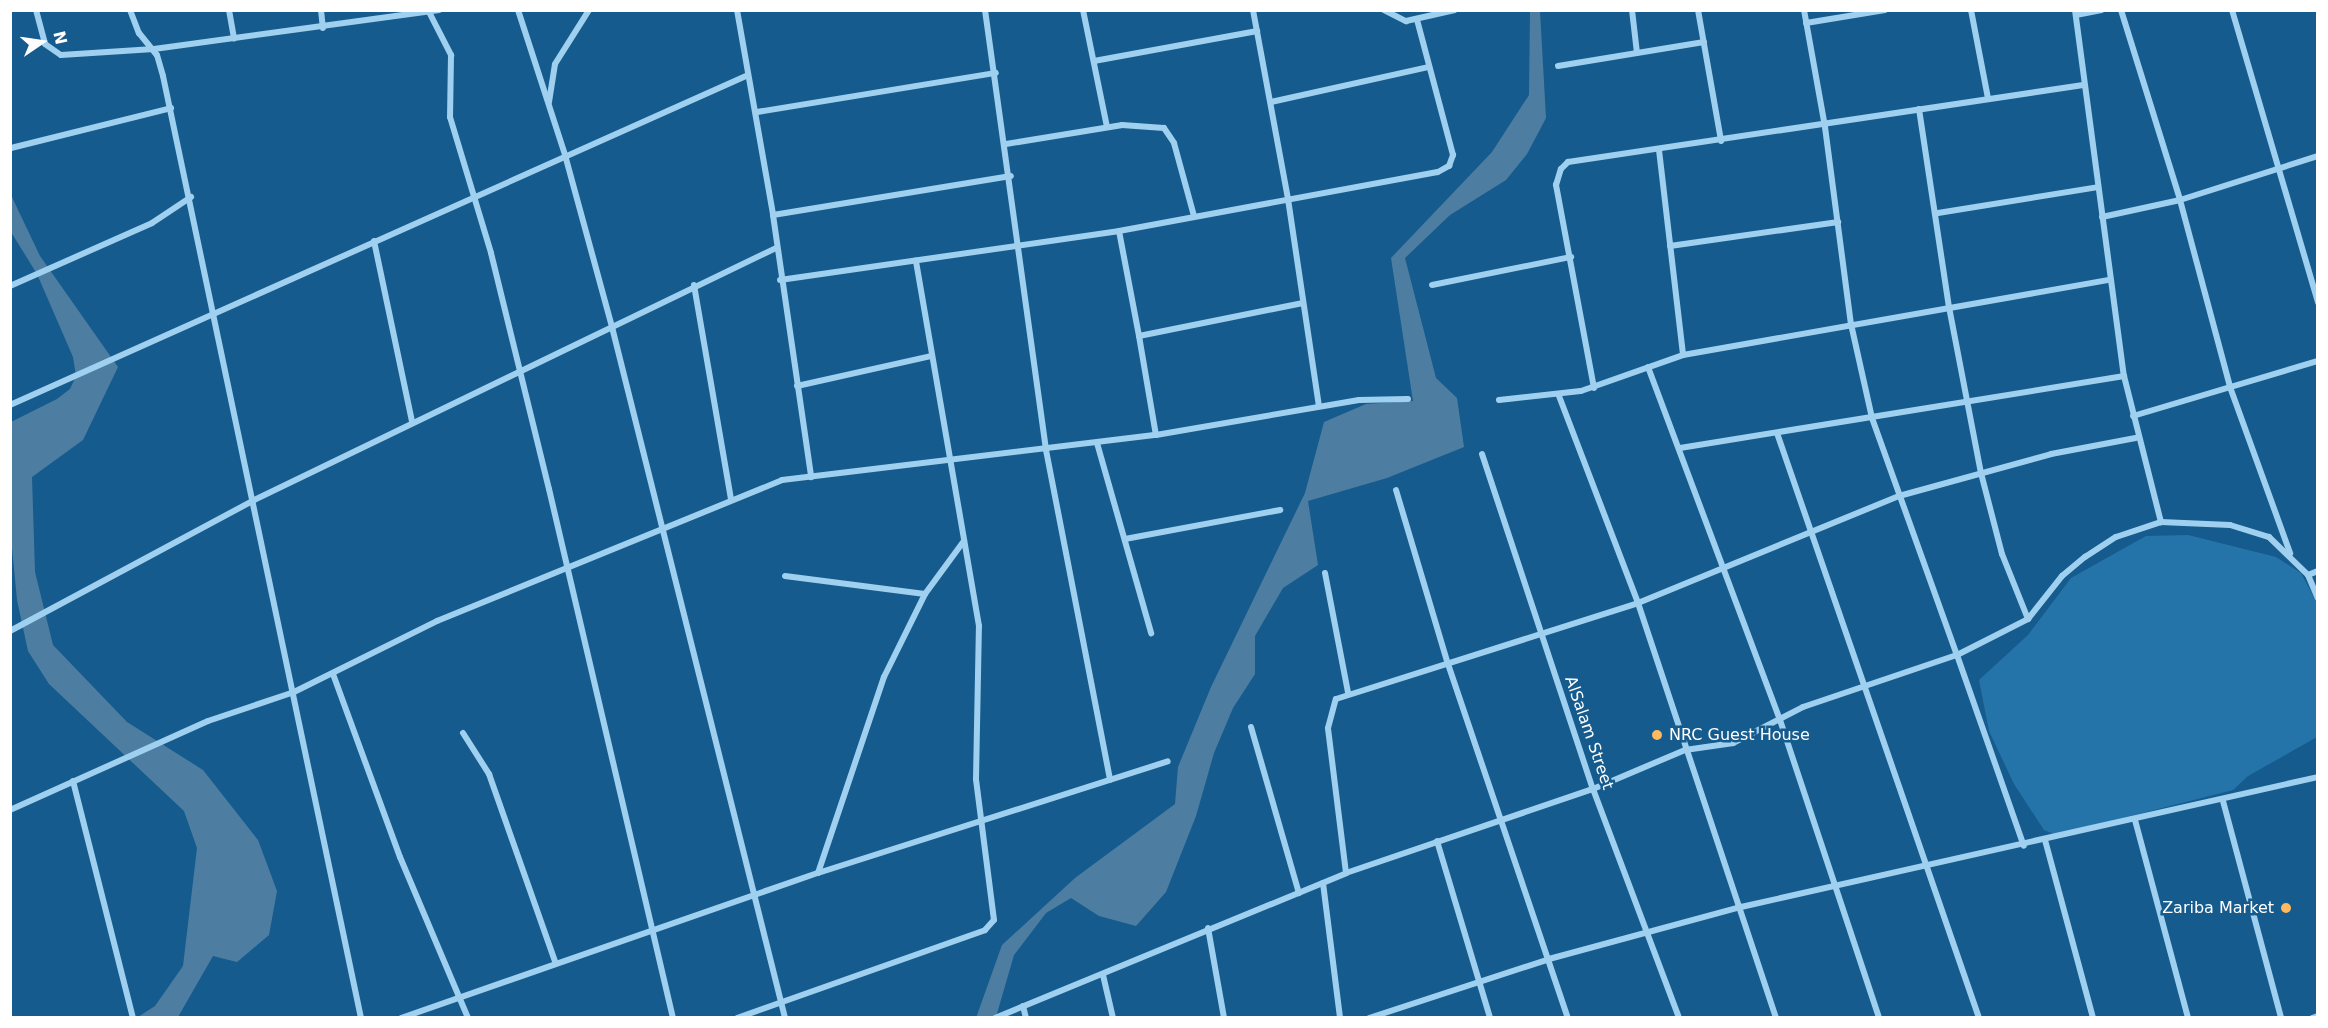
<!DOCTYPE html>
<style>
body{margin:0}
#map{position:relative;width:2328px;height:1028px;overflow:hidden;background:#165b8d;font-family:"DejaVu Sans",sans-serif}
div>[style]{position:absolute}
.green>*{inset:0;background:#2574a9}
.water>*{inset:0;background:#4d7ea2}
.minor>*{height:6px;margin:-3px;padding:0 3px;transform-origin:3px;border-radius:3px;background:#a0d0ef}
.dots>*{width:16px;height:16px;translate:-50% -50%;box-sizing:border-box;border:3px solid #165b8d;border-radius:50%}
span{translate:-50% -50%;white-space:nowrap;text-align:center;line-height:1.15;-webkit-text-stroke:5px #165b8d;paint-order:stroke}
.street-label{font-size:16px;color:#fff}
.poi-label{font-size:16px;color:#fff}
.left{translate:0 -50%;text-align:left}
.right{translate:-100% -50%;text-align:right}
.frame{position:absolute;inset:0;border:12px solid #fff;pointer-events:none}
.north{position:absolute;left:12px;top:12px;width:60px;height:60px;-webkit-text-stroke:4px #165b8d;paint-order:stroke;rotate:77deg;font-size:16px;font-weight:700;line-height:24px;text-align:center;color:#fff}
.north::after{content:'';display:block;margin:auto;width:21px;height:27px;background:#fff;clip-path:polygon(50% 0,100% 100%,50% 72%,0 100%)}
</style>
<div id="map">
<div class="green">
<i style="clip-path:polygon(2188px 535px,2276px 557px,2301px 573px,2317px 603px,2317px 737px,2248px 776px,2233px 790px,2056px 835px,2044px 830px,2014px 784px,1989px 731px,1979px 680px,2028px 635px,2071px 578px,2146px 536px)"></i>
</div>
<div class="water">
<i style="clip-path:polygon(1530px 11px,1540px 11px,1546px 118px,1527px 154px,1506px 180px,1450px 215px,1405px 258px,1436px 378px,1457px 398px,1464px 447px,1387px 478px,1308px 501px,1318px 565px,1283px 588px,1255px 636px,1255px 674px,1233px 708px,1214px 753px,1196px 816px,1166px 892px,1136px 926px,1099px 916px,1071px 898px,1046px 913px,1014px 955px,996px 1017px,976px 1018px,1002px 945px,1075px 878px,1175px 804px,1178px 767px,1211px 687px,1305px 493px,1324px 422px,1366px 404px,1413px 401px,1391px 258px,1492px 152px,1529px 95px)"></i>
<i style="clip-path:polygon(10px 193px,40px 256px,118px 367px,83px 440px,32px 477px,35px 572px,53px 645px,127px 722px,203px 770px,258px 840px,277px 891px,269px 935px,237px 962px,213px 956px,178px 1017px,138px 1017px,155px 1006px,183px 966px,197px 848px,184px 811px,49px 684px,28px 651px,17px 600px,10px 527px,11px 422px,57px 399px,70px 389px,76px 376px,73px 357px,37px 274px,11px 232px)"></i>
</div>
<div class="minor">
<i style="left:36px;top:10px;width:35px;rotate:75deg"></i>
<i style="left:45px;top:44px;width:19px;rotate:35deg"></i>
<i style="left:61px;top:55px;width:93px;rotate:-3.7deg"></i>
<i style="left:154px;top:49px;width:288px;rotate:-7.8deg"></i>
<i style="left:130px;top:10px;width:25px;rotate:69deg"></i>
<i style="left:139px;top:33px;width:28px;rotate:51deg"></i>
<i style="left:157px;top:55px;width:22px;rotate:74deg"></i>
<i style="left:163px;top:76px;width:963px;rotate:78.13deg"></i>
<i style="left:229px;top:10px;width:29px;rotate:80deg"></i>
<i style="left:321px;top:10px;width:18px;rotate:84deg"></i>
<i style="left:428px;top:10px;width:51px;rotate:62.9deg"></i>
<i style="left:451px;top:55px;width:62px;rotate:90.9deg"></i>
<i style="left:450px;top:117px;width:142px;rotate:73.2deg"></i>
<i style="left:491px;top:253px;width:243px;rotate:76.2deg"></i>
<i style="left:549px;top:489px;width:543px;rotate:76.81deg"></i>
<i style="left:518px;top:10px;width:152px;rotate:72deg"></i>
<i style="left:565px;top:155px;width:178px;rotate:74.7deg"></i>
<i style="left:612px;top:327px;width:712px;rotate:75.94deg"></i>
<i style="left:737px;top:10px;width:208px;rotate:80deg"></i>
<i style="left:773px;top:215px;width:265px;rotate:81.7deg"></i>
<i style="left:985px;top:10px;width:444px;rotate:82.1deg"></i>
<i style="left:1046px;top:450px;width:336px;rotate:79deg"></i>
<i style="left:1083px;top:10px;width:119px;rotate:78.4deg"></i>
<i style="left:1253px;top:10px;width:192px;rotate:79.5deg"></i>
<i style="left:1288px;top:199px;width:209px;rotate:81.5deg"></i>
<i style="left:1384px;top:10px;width:25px;rotate:27deg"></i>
<i style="left:1406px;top:21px;width:50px;rotate:-12.7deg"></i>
<i style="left:1632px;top:10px;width:43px;rotate:83.4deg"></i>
<i style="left:1698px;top:10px;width:133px;rotate:80deg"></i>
<i style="left:1804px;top:10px;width:119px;rotate:79.8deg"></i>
<i style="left:1825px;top:127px;width:199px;rotate:82.5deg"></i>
<i style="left:1851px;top:324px;width:96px;rotate:77.4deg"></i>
<i style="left:1872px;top:418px;width:252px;rotate:70.3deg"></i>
<i style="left:1957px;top:655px;width:80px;rotate:-26.9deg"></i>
<i style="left:2028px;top:619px;width:55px;rotate:-51.7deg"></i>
<i style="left:2062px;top:576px;width:30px;rotate:-40deg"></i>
<i style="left:2085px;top:557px;width:37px;rotate:-33deg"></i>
<i style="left:2116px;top:537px;width:47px;rotate:-18.4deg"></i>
<i style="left:2161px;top:522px;width:69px;rotate:2.5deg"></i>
<i style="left:2230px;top:525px;width:41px;rotate:17.1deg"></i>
<i style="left:2269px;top:537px;width:54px;rotate:44.3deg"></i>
<i style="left:2308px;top:575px;width:25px;rotate:67deg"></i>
<i style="left:1971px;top:10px;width:90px;rotate:79.1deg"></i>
<i style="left:2075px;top:10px;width:369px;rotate:82.4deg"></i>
<i style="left:2124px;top:376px;width:151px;rotate:75.8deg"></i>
<i style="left:2121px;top:10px;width:199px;rotate:72.7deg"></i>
<i style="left:2180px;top:200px;width:194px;rotate:75deg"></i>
<i style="left:2230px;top:387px;width:177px;rotate:70.1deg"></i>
<i style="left:2232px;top:10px;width:305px;rotate:73.6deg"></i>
<i style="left:2076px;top:15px;width:26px;rotate:-11deg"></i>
<i style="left:1806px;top:23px;width:80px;rotate:-9.3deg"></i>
<i style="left:1094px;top:61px;width:166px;rotate:-10.4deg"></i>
<i style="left:1558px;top:66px;width:148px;rotate:-9.3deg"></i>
<i style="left:549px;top:102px;width:38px;rotate:-81deg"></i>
<i style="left:555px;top:64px;width:64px;rotate:-57.8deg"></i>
<i style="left:1271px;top:102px;width:162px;rotate:-12.5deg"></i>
<i style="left:1919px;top:109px;width:200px;rotate:81.4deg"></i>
<i style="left:1949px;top:307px;width:169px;rotate:79.1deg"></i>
<i style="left:1981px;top:473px;width:84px;rotate:75.5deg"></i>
<i style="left:2002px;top:554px;width:70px;rotate:68.2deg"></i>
<i style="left:757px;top:112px;width:242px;rotate:-9.3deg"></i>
<i style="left:1006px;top:144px;width:118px;rotate:-9.3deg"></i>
<i style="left:1122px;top:125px;width:42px;rotate:4.1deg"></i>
<i style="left:1164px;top:128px;width:18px;rotate:56deg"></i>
<i style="left:1174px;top:143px;width:76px;rotate:74.7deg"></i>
<i style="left:11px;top:148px;width:165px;rotate:-14deg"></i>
<i style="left:1659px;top:150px;width:206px;rotate:83.3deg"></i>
<i style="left:1938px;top:213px;width:162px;rotate:-9.2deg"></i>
<i style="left:773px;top:215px;width:241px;rotate:-9.3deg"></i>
<i style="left:2102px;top:217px;width:80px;rotate:-12.3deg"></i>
<i style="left:2180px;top:200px;width:145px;rotate:-17.7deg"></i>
<i style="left:1119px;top:231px;width:107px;rotate:79.2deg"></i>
<i style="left:1139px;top:336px;width:166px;rotate:-11.4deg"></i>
<i style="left:374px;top:241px;width:184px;rotate:78.1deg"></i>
<i style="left:1670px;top:246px;width:170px;rotate:-8.1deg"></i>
<i style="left:780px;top:280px;width:343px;rotate:-8.2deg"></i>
<i style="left:1119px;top:231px;width:324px;rotate:-10.5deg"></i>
<i style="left:1438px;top:172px;width:13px;rotate:-29deg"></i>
<i style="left:1449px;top:166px;width:12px;rotate:-70deg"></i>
<i style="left:1453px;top:155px;width:140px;rotate:-104.9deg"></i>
<i style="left:694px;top:285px;width:217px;rotate:80.2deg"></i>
<i style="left:1432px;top:285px;width:142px;rotate:-11.4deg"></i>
<i style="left:10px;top:286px;width:155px;rotate:-23.9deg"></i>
<i style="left:152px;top:223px;width:47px;rotate:-33.7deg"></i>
<i style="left:1139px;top:336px;width:100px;rotate:80.3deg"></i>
<i style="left:1648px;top:367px;width:374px;rotate:69.5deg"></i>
<i style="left:1779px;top:717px;width:317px;rotate:71.6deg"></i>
<i style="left:797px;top:386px;width:137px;rotate:-12.6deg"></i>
<i style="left:1594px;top:388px;width:207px;rotate:-100.6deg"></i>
<i style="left:1556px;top:185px;width:17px;rotate:-73deg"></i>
<i style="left:1561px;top:169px;width:10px;rotate:-45deg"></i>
<i style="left:1568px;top:162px;width:521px;rotate:-8.5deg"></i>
<i style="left:1559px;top:396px;width:222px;rotate:69.1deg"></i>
<i style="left:1638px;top:603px;width:437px;rotate:71.6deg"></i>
<i style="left:1499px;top:400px;width:82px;rotate:-6.3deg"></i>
<i style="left:1581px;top:391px;width:108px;rotate:-19.4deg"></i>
<i style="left:1683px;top:355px;width:434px;rotate:-10deg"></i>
<i style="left:10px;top:405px;width:808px;rotate:-24.09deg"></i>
<i style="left:2133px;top:416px;width:193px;rotate:-16.6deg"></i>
<i style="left:1777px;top:433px;width:619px;rotate:70.95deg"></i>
<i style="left:1097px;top:443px;width:198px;rotate:74.1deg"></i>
<i style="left:1680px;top:448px;width:450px;rotate:-9.2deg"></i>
<i style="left:1482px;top:454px;width:353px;rotate:71.7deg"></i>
<i style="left:1593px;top:789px;width:245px;rotate:69.4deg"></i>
<i style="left:1396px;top:490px;width:182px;rotate:73.4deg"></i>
<i style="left:1448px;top:664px;width:374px;rotate:71.3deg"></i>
<i style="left:1125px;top:539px;width:158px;rotate:-10.6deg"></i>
<i style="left:1325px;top:573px;width:122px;rotate:79.1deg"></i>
<i style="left:2308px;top:575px;width:11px;rotate:-22deg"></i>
<i style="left:785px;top:576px;width:141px;rotate:7.3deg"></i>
<i style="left:10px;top:631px;width:277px;rotate:-28.2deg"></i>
<i style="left:254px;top:500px;width:580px;rotate:-25.77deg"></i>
<i style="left:333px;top:674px;width:195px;rotate:69.9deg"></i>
<i style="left:400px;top:857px;width:175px;rotate:67.1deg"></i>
<i style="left:1251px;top:727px;width:173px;rotate:73.9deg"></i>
<i style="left:463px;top:733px;width:49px;rotate:57.6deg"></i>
<i style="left:489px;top:774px;width:201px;rotate:70.6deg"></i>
<i style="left:73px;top:781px;width:244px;rotate:75.8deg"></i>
<i style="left:2223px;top:801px;width:225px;rotate:75deg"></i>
<i style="left:10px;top:810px;width:217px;rotate:-24.2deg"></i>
<i style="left:208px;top:721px;width:91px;rotate:-18.6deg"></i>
<i style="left:294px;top:692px;width:160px;rotate:-26.4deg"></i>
<i style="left:437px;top:621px;width:373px;rotate:-22.2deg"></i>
<i style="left:782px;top:480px;width:377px;rotate:-6.9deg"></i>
<i style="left:1156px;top:435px;width:206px;rotate:-9.8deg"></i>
<i style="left:1359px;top:400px;width:49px;rotate:-1.2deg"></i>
<i style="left:2135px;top:820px;width:205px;rotate:75deg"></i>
<i style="left:2045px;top:840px;width:184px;rotate:74.9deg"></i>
<i style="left:1437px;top:841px;width:185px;rotate:73.3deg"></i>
<i style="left:818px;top:873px;width:207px;rotate:-71.4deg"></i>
<i style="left:884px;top:677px;width:93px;rotate:-63.7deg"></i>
<i style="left:925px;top:594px;width:66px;rotate:-53.7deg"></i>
<i style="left:1346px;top:873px;width:146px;rotate:-97.1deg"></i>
<i style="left:1328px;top:728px;width:30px;rotate:-75deg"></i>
<i style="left:1336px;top:699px;width:317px;rotate:-17.6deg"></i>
<i style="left:1638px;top:603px;width:282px;rotate:-22.3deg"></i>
<i style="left:1899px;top:496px;width:158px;rotate:-15.4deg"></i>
<i style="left:2051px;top:454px;width:86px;rotate:-10.7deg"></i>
<i style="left:1323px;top:883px;width:136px;rotate:82.8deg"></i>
<i style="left:1208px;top:928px;width:91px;rotate:79.9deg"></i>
<i style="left:1103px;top:975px;width:44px;rotate:76.9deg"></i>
<i style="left:1023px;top:1006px;width:12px;rotate:76deg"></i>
<i style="left:401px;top:1018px;width:441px;rotate:-19.2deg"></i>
<i style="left:818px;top:873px;width:367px;rotate:-17.7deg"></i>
<i style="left:737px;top:1018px;width:263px;rotate:-19.5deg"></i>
<i style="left:985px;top:930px;width:13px;rotate:-48deg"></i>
<i style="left:994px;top:920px;width:142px;rotate:-97.3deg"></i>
<i style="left:976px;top:779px;width:153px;rotate:-88.9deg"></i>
<i style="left:979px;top:626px;width:371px;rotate:-99.8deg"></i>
<i style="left:995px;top:1018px;width:380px;rotate:-22.4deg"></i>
<i style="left:1346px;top:873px;width:261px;rotate:-18.8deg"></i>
<i style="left:1593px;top:789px;width:100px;rotate:-23deg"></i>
<i style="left:1685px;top:750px;width:49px;rotate:-8.3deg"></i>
<i style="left:1733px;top:743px;width:79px;rotate:-27.2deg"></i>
<i style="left:1803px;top:707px;width:163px;rotate:-18.7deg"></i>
<i style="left:1957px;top:655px;width:202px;rotate:70.7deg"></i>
<i style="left:1369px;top:1018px;width:189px;rotate:-18.1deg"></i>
<i style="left:1549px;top:959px;width:199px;rotate:-15.2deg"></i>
<i style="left:1741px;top:907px;width:591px;rotate:-12.7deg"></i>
<i style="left:2312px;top:1018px;width:6px;rotate:-18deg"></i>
</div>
<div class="dots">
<i style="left:1657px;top:735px;background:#ffb95f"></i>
<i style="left:2286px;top:908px;background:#ffb95f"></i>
</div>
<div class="street-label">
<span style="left:1589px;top:733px;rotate:71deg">AlSalam Street</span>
</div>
<div class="poi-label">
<span class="left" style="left:1669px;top:735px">NRC Guest House</span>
<span class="right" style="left:2274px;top:908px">Zariba Market</span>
</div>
<div class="frame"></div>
<div class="north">N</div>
</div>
